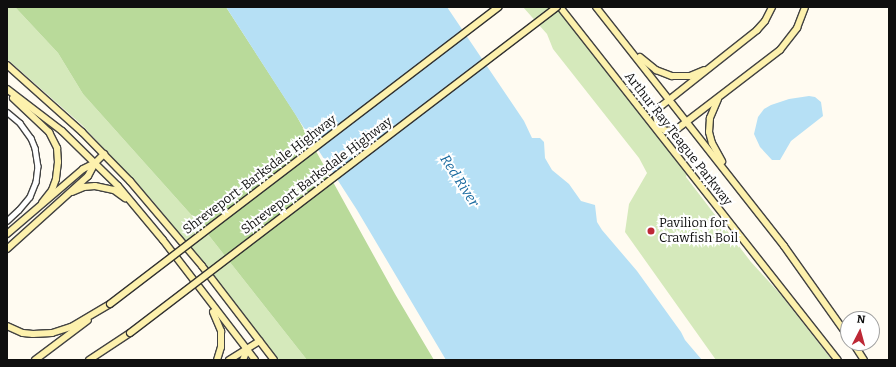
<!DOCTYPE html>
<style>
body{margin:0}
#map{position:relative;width:896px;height:367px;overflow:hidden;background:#fffbf1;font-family:Bitter,serif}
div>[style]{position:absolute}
.green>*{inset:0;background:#d5e9bb}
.forest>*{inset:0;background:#b9da9a}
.water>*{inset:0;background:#b6e0f5}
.roads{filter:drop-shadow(1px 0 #424242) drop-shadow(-1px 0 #424242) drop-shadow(0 1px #424242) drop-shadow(0 -1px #424242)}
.street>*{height:4.5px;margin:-2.25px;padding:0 2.25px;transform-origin:2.25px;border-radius:2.25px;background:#fff}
.secondary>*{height:6px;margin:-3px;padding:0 3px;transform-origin:3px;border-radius:3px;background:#fdf1ad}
.bridges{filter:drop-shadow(1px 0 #313131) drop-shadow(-1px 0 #313131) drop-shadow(0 1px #313131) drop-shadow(0 -1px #313131)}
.secondary-bridge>*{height:6px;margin:-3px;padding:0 3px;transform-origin:3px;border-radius:3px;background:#fdf1ad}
.dots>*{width:11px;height:11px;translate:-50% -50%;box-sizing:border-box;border:2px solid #fff;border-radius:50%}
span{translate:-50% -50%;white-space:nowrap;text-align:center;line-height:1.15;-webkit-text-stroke:4px #fff;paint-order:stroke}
.street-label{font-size:13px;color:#0f0f0f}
.poi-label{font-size:13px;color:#0f0f0f}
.left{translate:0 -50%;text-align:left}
.water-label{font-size:14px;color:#196a9f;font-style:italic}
.frame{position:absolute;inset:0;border:8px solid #0f0f0f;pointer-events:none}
.north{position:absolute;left:840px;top:311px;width:40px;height:40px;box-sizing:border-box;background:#fff;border:1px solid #9f9f9f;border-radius:50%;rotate:6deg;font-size:11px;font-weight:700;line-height:16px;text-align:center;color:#0f0f0f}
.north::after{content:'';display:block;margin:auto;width:14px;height:18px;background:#bd2836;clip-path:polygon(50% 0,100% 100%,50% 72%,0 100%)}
</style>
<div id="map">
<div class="green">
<i style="clip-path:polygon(7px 7px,15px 7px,58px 53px,83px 94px,203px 228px,307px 360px,277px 360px,215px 278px,152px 200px,82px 125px,7px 59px)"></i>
<i style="clip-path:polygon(523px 7px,556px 7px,651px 127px,687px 174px,686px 177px,751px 262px,781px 295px,832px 360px,716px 360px,625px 232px,629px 204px,647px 173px,639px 158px,553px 49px,547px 34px)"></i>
</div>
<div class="forest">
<i style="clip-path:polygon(15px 7px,226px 7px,296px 115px,395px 294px,434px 360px,307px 360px,203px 228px,83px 94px,58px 53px)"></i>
</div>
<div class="water">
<i style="clip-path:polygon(226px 7px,447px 7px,524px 121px,532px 138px,540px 138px,544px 142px,545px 158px,552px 170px,569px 184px,581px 201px,595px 205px,597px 222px,602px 230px,637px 271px,681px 332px,685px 340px,702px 360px,446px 360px,357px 210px)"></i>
<i style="clip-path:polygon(809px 96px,815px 97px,821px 102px,823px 116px,791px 141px,780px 160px,772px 160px,760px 147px,754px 134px,758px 117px,764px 109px,771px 105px,789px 99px)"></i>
</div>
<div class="roads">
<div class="street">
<i style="left:7px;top:112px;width:17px;rotate:40deg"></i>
<i style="left:20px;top:123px;width:19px;rotate:54deg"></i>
<i style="left:31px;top:138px;width:11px;rotate:68deg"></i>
<i style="left:35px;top:148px;width:18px;rotate:81deg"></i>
<i style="left:38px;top:166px;width:16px;rotate:97deg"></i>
<i style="left:36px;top:182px;width:16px;rotate:112deg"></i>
<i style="left:30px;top:197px;width:17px;rotate:130deg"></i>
<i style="left:19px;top:210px;width:16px;rotate:137deg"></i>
</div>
<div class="secondary">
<i style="left:560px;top:7px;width:449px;rotate:51.8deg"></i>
<i style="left:596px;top:7px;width:304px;rotate:51.8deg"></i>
<i style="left:784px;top:246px;width:110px;rotate:54.6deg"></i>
<i style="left:640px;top:57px;width:21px;rotate:39deg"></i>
<i style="left:656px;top:70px;width:17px;rotate:21deg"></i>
<i style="left:672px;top:76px;width:18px"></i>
<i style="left:690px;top:76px;width:15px;rotate:-23deg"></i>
<i style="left:7px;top:65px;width:101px;rotate:41.8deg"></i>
<i style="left:82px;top:132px;width:69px;rotate:45.6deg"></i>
<i style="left:130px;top:181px;width:111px;rotate:49.7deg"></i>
<i style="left:202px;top:266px;width:118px;rotate:52.5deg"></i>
<i style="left:7px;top:89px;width:69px;rotate:37.4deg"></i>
<i style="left:62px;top:131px;width:78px;rotate:44.5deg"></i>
<i style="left:118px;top:186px;width:70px;rotate:50.2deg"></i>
<i style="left:163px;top:240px;width:151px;rotate:52.5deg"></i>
<i style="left:13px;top:98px;width:50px;rotate:43.4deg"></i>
<i style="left:49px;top:132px;width:18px;rotate:63deg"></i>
<i style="left:57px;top:148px;width:14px;rotate:86deg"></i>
<i style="left:58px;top:162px;width:17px;rotate:97deg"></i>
<i style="left:56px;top:179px;width:12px;rotate:110deg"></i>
<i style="left:52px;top:190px;width:16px;rotate:128deg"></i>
<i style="left:718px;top:99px;width:21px;rotate:113deg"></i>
<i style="left:710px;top:118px;width:14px;rotate:94deg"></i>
<i style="left:709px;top:132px;width:11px;rotate:75deg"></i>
<i style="left:712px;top:143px;width:21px;rotate:61deg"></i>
<i style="left:656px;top:125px;width:12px;rotate:31deg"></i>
<i style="left:666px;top:131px;width:11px;rotate:-10deg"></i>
<i style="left:677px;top:129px;width:130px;rotate:-37.5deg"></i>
<i style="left:780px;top:50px;width:28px;rotate:-52deg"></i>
<i style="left:797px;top:28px;width:22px;rotate:-69deg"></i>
<i style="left:659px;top:128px;width:12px;rotate:-104deg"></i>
<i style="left:656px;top:116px;width:10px;rotate:-66deg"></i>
<i style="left:660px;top:107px;width:124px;rotate:-38.4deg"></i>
<i style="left:757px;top:30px;width:12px;rotate:-48deg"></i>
<i style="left:765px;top:21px;width:16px;rotate:-63deg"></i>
<i style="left:72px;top:192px;width:13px;rotate:-23deg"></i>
<i style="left:84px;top:187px;width:11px;rotate:-5deg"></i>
<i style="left:95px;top:186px;width:19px;rotate:12deg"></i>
<i style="left:114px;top:190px;width:14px;rotate:36deg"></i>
<i style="left:7px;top:234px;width:100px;rotate:-40.5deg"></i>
<i style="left:83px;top:169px;width:13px;rotate:-27deg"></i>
<i style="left:95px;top:163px;width:13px;rotate:-45deg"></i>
<i style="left:7px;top:249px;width:109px;rotate:-42deg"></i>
<i style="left:88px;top:176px;width:15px;rotate:-62deg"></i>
<i style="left:213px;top:312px;width:21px;rotate:67deg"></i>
<i style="left:221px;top:331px;width:16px;rotate:90deg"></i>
<i style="left:221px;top:347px;width:14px;rotate:107deg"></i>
<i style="left:7px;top:326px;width:17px;rotate:24deg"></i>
<i style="left:23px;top:333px;width:10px;rotate:6deg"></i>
<i style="left:33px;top:334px;width:19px;rotate:-3deg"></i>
<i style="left:52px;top:333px;width:20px;rotate:-18deg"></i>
<i style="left:71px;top:327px;width:45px;rotate:-30.5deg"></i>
<i style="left:853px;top:343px;width:20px;rotate:57deg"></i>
<i style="left:35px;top:360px;width:66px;rotate:-37deg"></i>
<i style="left:89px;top:360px;width:49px;rotate:-33.4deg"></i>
<i style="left:229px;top:360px;width:36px;rotate:-32deg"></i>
<i style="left:243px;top:360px;width:11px;rotate:-68deg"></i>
</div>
</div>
<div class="bridges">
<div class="secondary-bridge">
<i style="left:110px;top:304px;width:489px;rotate:-37.4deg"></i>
<i style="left:130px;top:333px;width:537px;rotate:-37.36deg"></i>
</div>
</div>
<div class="dots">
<i style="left:651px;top:231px;background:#bd2836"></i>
</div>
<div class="street-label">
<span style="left:678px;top:139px;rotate:52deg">Arthur Ray Teague Parkway</span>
<span style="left:260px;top:175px;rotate:-37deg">Shreveport-Barksdale Highway</span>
<span style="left:317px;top:176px;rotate:-37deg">Shreveport Barksdale Highway</span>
</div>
<div class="poi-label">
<span class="left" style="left:659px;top:231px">Pavilion for<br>Crawfish Boil</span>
</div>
<div class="water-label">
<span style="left:459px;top:181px;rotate:57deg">Red River</span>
</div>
<div class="frame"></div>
<div class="north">N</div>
</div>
